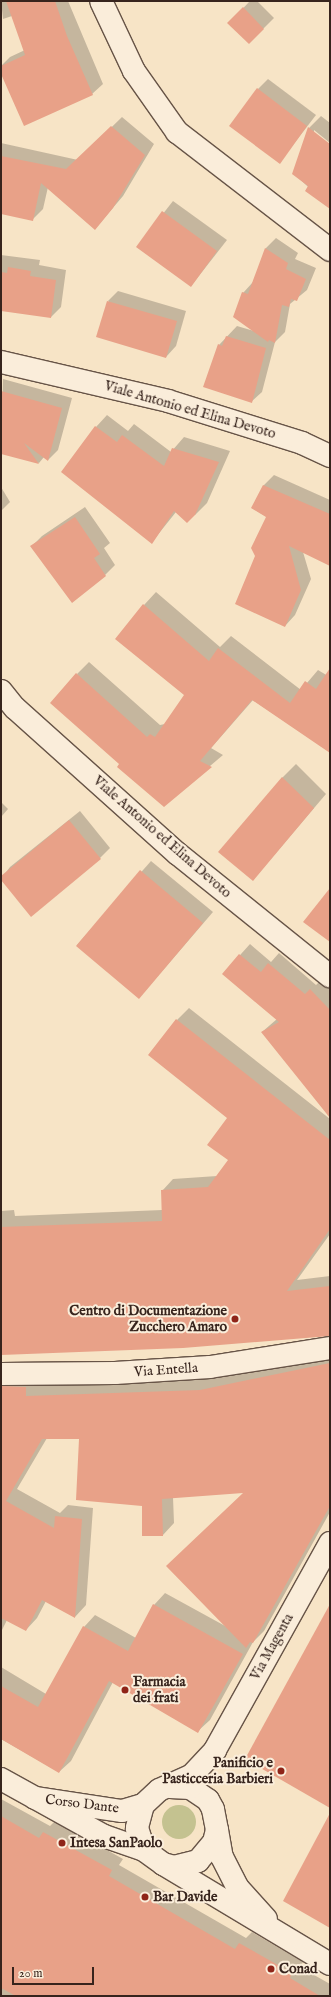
<!DOCTYPE html>
<style>
body{margin:0}
#map{position:relative;width:331px;height:1997px;overflow:hidden;background:#f7e4c6;font-family:"IM FELL English",serif}
div>[style]{position:absolute}
.green>*{inset:0;background:#c4c290}
.round{border-radius:50%}
.shadow>*{inset:0;background:#0003}
.building>*{inset:0;background:#e8a188}
.roads{filter:drop-shadow(1px 0 #675447) drop-shadow(-1px 0 #675447) drop-shadow(0 1px #675447) drop-shadow(0 -1px #675447)}
.minor>*{height:22px;margin:-11px;padding:0 11px;transform-origin:11px;border-radius:11px;background:#faedda}
.dots>*{width:11px;height:11px;translate:-50% -50%;box-sizing:border-box;border:2px solid #faedda;border-radius:50%}
span{translate:-50% -50%;white-space:nowrap;text-align:center;line-height:1.15;-webkit-text-stroke:4px #faedda;paint-order:stroke}
.street-label{font-size:14px;color:#37241d}
.poi-label{font-size:14px;color:#37241d;font-weight:700}
.right{translate:-100% -50%;text-align:right}
.left{translate:0 -50%;text-align:left}
.frame{position:absolute;inset:0;border:2px solid #37241d;pointer-events:none}
.scale{position:absolute;left:12px;top:1967px;width:82px;height:18px;box-sizing:border-box;border:2px solid #37241d;border-top:0;padding-left:5px;font-size:12px;line-height:14px;white-space:nowrap;color:#37241d;-webkit-text-stroke:3px #faedda;paint-order:stroke}
</style>
<div id="map">
<div class="green">
<i class="round" style="left:162px;top:1805px;width:34px;height:34px"></i>
</div>
<div class="shadow">
<i style="clip-path:polygon(1px 1px,68px 1px,103px 84px,92px 94px,1px 71px,1px 66px,10px 57px,25px 50px,12px 16px,3px 19px)"></i>
<i style="clip-path:polygon(250px 1px,257px 1px,274px 18px,249px 43px,229px 23px)"></i>
<i style="clip-path:polygon(268px 79px,316px 115px,279px 163px,258px 89px)"></i>
<i style="clip-path:polygon(321px 116px,330px 123px,330px 143px,314px 130px,314px 133px,330px 145px,330px 207px,293px 173px,309px 128px)"></i>
<i style="clip-path:polygon(122px 117px,154px 144px,123px 196px,95px 229px,48px 187px,43px 209px,32px 220px,1px 213px,1px 143px,78px 160px)"></i>
<i style="clip-path:polygon(173px 201px,227px 240px,191px 286px,137px 247px)"></i>
<i style="clip-path:polygon(276px 238px,298px 253px,295px 259px,316px 268px,307px 290px,290px 304px,285px 332px,275px 342px,262px 392px,251px 402px,219px 345px,237px 326px,254px 331px,243px 293px,253px 282px,266px 248px)"></i>
<i style="clip-path:polygon(1px 255px,40px 260px,39px 265px,66px 270px,61px 307px,51px 317px,1px 310px)"></i>
<i style="clip-path:polygon(118px 291px,186px 311px,176px 346px,166px 357px,108px 301px)"></i>
<i style="clip-path:polygon(3px 379px,72px 398px,58px 450px,48px 460px,44px 457px,39px 463px,1px 453px)"></i>
<i style="clip-path:polygon(107px 415px,128px 431px,134px 424px,171px 452px,184px 437px,230px 451px,207px 503px,195px 515px,176px 512px,152px 542px,96px 427px)"></i>
<i style="clip-path:polygon(274px 475px,330px 500px,330px 565px,303px 552px,311px 579px,295px 615px,285px 626px,256px 556px,267px 517px,252px 508px,264px 485px)"></i>
<i style="clip-path:polygon(1px 487px,10px 502px,1px 511px)"></i>
<i style="clip-path:polygon(85px 507px,110px 543px,104px 548px,115px 565px,105px 575px,32px 546px,42px 536px)"></i>
<i style="clip-path:polygon(156px 592px,220px 647px,231px 636px,301px 690px,318px 670px,328px 676px,330px 674px,330px 752px,253px 700px,211px 748px,223px 755px,164px 805px,120px 764px,77px 674px,89px 662px,160px 725px,165px 724px,186px 695px,144px 605px)"></i>
<i style="clip-path:polygon(296px 764px,326px 794px,253px 880px,282px 778px)"></i>
<i style="clip-path:polygon(1px 802px,8px 809px,1px 817px)"></i>
<i style="clip-path:polygon(80px 811px,110px 848px,100px 858px,1px 879px,10px 867px)"></i>
<i style="clip-path:polygon(151px 861px,213px 912px,139px 998px,77px 945px)"></i>
<i style="clip-path:polygon(250px 944px,271px 962px,279px 953px,316px 985px,321px 980px,330px 989px,330px 1111px,262px 1032px,277px 1019px,223px 974px)"></i>
<i style="clip-path:polygon(189px 1008px,330px 1119px,330px 1234px,297px 1280px,330px 1276px,330px 1335px,183px 1347px,1px 1354px,1px 1211px,14px 1210px,15px 1216px,162px 1210px,162px 1191px,173px 1179px,217px 1176px,230px 1160px,228px 1118px,177px 1020px)"></i>
<i style="clip-path:polygon(330px 1355px,330px 1512px,264px 1631px,253px 1642px,210px 1720px,198px 1731px,113px 1682px,71px 1761px,59px 1772px,1px 1739px,1px 1667px,46px 1694px,84px 1627px,95px 1615px,136px 1638px,154px 1605px,165px 1593px,227px 1627px,245px 1492px,173px 1497px,174px 1523px,163px 1535px,143px 1505px,80px 1438px,47px 1438px,17px 1489px,60px 1513px,68px 1505px,93px 1508px,86px 1605px,75px 1617px,46px 1601px,37px 1618px,26px 1630px,7px 1620px,1px 1632px,1px 1385px,213px 1378px)"></i>
<i style="clip-path:polygon(1px 1799px,50px 1826px,55px 1821px,123px 1859px,119px 1865px,246px 1938px,252px 1932px,303px 1962px,300px 1967px,330px 1984px,330px 1996px,1px 1996px)"></i>
</div>
<div class="building">
<i style="clip-path:polygon(6px 1px,55px 1px,67px 36px,93px 95px,24px 126px,1px 74px,1px 66px,25px 55px)"></i>
<i style="clip-path:polygon(243px 7px,264px 29px,249px 44px,227px 23px)"></i>
<i style="clip-path:polygon(257px 88px,307px 126px,280px 164px,229px 126px)"></i>
<i style="clip-path:polygon(111px 126px,145px 155px,113px 208px,95px 230px,41px 183px,33px 221px,1px 214px,1px 156px,66px 169px)"></i>
<i style="clip-path:polygon(308px 127px,330px 144px,330px 209px,305px 191px,308px 186px,292px 174px)"></i>
<i style="clip-path:polygon(162px 211px,217px 251px,191px 287px,136px 247px)"></i>
<i style="clip-path:polygon(265px 248px,288px 263px,286px 269px,306px 279px,297px 301px,291px 299px,289px 307px,282px 305px,275px 343px,269px 340px,268px 342px,233px 317px,242px 292px,248px 294px)"></i>
<i style="clip-path:polygon(8px 267px,31px 271px,30px 276px,56px 280px,51px 318px,1px 311px,1px 272px,7px 273px)"></i>
<i style="clip-path:polygon(107px 301px,177px 321px,166px 358px,96px 337px)"></i>
<i style="clip-path:polygon(226px 336px,266px 348px,252px 403px,203px 387px,218px 344px,222px 346px)"></i>
<i style="clip-path:polygon(1px 391px,62px 408px,48px 461px,24px 443px,39px 464px,1px 454px)"></i>
<i style="clip-path:polygon(95px 426px,117px 442px,122px 435px,164px 466px,172px 448px,219px 462px,195px 515px,187px 523px,174px 511px,152px 544px,61px 472px)"></i>
<i style="clip-path:polygon(263px 485px,330px 514px,330px 566px,289px 546px,301px 590px,285px 627px,235px 604px,255px 556px,251px 548px,266px 517px,251px 508px)"></i>
<i style="clip-path:polygon(75px 517px,100px 554px,94px 558px,106px 576px,72px 603px,30px 546px)"></i>
<i style="clip-path:polygon(143px 604px,209px 661px,218px 648px,290px 703px,305px 681px,316px 689px,330px 668px,330px 753px,252px 700px,200px 761px,212px 767px,164px 807px,117px 767px,119px 764px,50px 703px,76px 673px,147px 737px,150px 734px,155px 737px,184px 695px,115px 639px)"></i>
<i style="clip-path:polygon(282px 777px,314px 808px,253px 881px,218px 852px)"></i>
<i style="clip-path:polygon(69px 820px,101px 859px,31px 917px,1px 880px,1px 876px)"></i>
<i style="clip-path:polygon(140px 870px,203px 923px,139px 999px,76px 946px)"></i>
<i style="clip-path:polygon(330px 888px,330px 942px,303px 922px)"></i>
<i style="clip-path:polygon(239px 954px,261px 972px,268px 963px,305px 994px,310px 989px,330px 1010px,330px 1118px,261px 1032px,279px 1022px,222px 974px)"></i>
<i style="clip-path:polygon(176px 1019px,330px 1140px,330px 1229px,287px 1291px,330px 1286px,330px 1336px,183px 1348px,1px 1355px,1px 1227px,162px 1221px,161px 1190px,208px 1187px,228px 1160px,207px 1145px,227px 1118px,148px 1055px)"></i>
<i style="clip-path:polygon(330px 1363px,330px 1506px,253px 1643px,250px 1642px,246px 1648px,166px 1566px,243px 1493px,162px 1499px,163px 1536px,142px 1536px,142px 1506px,76px 1500px,79px 1439px,42px 1439px,6px 1501px,54px 1528px,55px 1516px,82px 1519px,75px 1618px,42px 1600px,26px 1631px,1px 1618px,1px 1386px,26px 1387px,26px 1396px,200px 1390px)"></i>
<i style="clip-path:polygon(153px 1604px,243px 1654px,198px 1733px,109px 1681px,59px 1773px,1px 1739px,1px 1686px,38px 1707px,83px 1626px,128px 1651px)"></i>
<i style="clip-path:polygon(330px 1604px,330px 1808px,245px 1759px)"></i>
<i style="clip-path:polygon(330px 1813px,330px 1928px,283px 1901px)"></i>
<i style="clip-path:polygon(1px 1816px,39px 1838px,43px 1832px,112px 1870px,109px 1876px,235px 1949px,239px 1943px,292px 1973px,290px 1978px,320px 1996px,16px 1996px,1px 1988px)"></i>
</div>
<div class="roads">
<div class="minor">
<i style="left:101px;top:1px;width:77px;rotate:64.8deg"></i>
<i style="left:134px;top:71px;width:75px;rotate:54.8deg"></i>
<i style="left:177px;top:132px;width:193px;rotate:37.6deg"></i>
<i style="left:1px;top:362px;width:171px;rotate:13.1deg"></i>
<i style="left:168px;top:401px;width:140px;rotate:17.4deg"></i>
<i style="left:302px;top:443px;width:31px;rotate:25deg"></i>
<i style="left:1px;top:691px;width:22px;rotate:51deg"></i>
<i style="left:15px;top:708px;width:219px;rotate:41.9deg"></i>
<i style="left:178px;top:854px;width:195px;rotate:38.8deg"></i>
<i style="left:1px;top:1374px;width:114px;rotate:-0.5deg"></i>
<i style="left:115px;top:1373px;width:95px;rotate:-3.6deg"></i>
<i style="left:210px;top:1367px;width:121px;rotate:-9deg"></i>
<i style="left:1px;top:1779px;width:118px;rotate:29deg"></i>
<i style="left:104px;top:1836px;width:42px;rotate:19.3deg"></i>
<i style="left:35px;top:1798px;width:88px;rotate:8.5deg"></i>
<i style="left:122px;top:1811px;width:22px;rotate:-16deg"></i>
<i style="left:143px;top:1805px;width:22px;rotate:-43deg"></i>
<i style="left:159px;top:1790px;width:36px;rotate:-24deg"></i>
<i style="left:192px;top:1775px;width:34px;rotate:-47deg"></i>
<i style="left:215px;top:1750px;width:237px;rotate:-60.9deg"></i>
<i style="left:143px;top:1805px;width:24px;rotate:105deg"></i>
<i style="left:137px;top:1828px;width:23px;rotate:72deg"></i>
<i style="left:144px;top:1850px;width:24px;rotate:36deg"></i>
<i style="left:163px;top:1864px;width:11px;rotate:15deg"></i>
<i style="left:174px;top:1867px;width:25px;rotate:-14deg"></i>
<i style="left:198px;top:1861px;width:25px;rotate:-50deg"></i>
<i style="left:214px;top:1842px;width:12px;rotate:-76deg"></i>
<i style="left:217px;top:1830px;width:21px;rotate:-101deg"></i>
<i style="left:213px;top:1809px;width:10px;rotate:-119deg"></i>
<i style="left:208px;top:1800px;width:22px;rotate:-146deg"></i>
<i style="left:190px;top:1788px;width:20px;rotate:-177deg"></i>
<i style="left:217px;top:1830px;width:27px;rotate:80deg"></i>
<i style="left:222px;top:1857px;width:34px;rotate:63deg"></i>
<i style="left:237px;top:1887px;width:43px;rotate:47.8deg"></i>
<i style="left:165px;top:1865px;width:192px;rotate:31deg"></i>
</div>
</div>
<div class="dots">
<i style="left:235px;top:1319px;background:#8f2418"></i>
<i style="left:125px;top:1690px;background:#8f2418"></i>
<i style="left:281px;top:1771px;background:#8f2418"></i>
<i style="left:62px;top:1843px;background:#8f2418"></i>
<i style="left:145px;top:1897px;background:#8f2418"></i>
<i style="left:271px;top:1969px;background:#8f2418"></i>
</div>
<div class="street-label">
<span style="left:190px;top:410px;rotate:16deg">Viale Antonio ed Elina Devoto</span>
<span style="left:162px;top:837px;rotate:41deg">Viale Antonio ed Elina Devoto</span>
<span style="left:166px;top:1370px;rotate:-4deg">Via Entella</span>
<span style="left:272px;top:1647px;rotate:-61deg">Via Magenta</span>
<span style="left:82px;top:1804px;rotate:7deg">Corso Dante</span>
</div>
<div class="poi-label">
<span class="right" style="left:227px;top:1319px">Centro di Documentazione<br>Zucchero Amaro</span>
<span class="left" style="left:133px;top:1690px">Farmacia<br>dei frati</span>
<span class="right" style="left:273px;top:1771px">Panificio e<br>Pasticceria Barbieri</span>
<span class="left" style="left:70px;top:1843px">Intesa SanPaolo</span>
<span class="left" style="left:153px;top:1897px">Bar Davide</span>
<span class="left" style="left:279px;top:1969px">Conad</span>
</div>
<div class="frame"></div>
<div class="scale">20 m</div>
</div>
